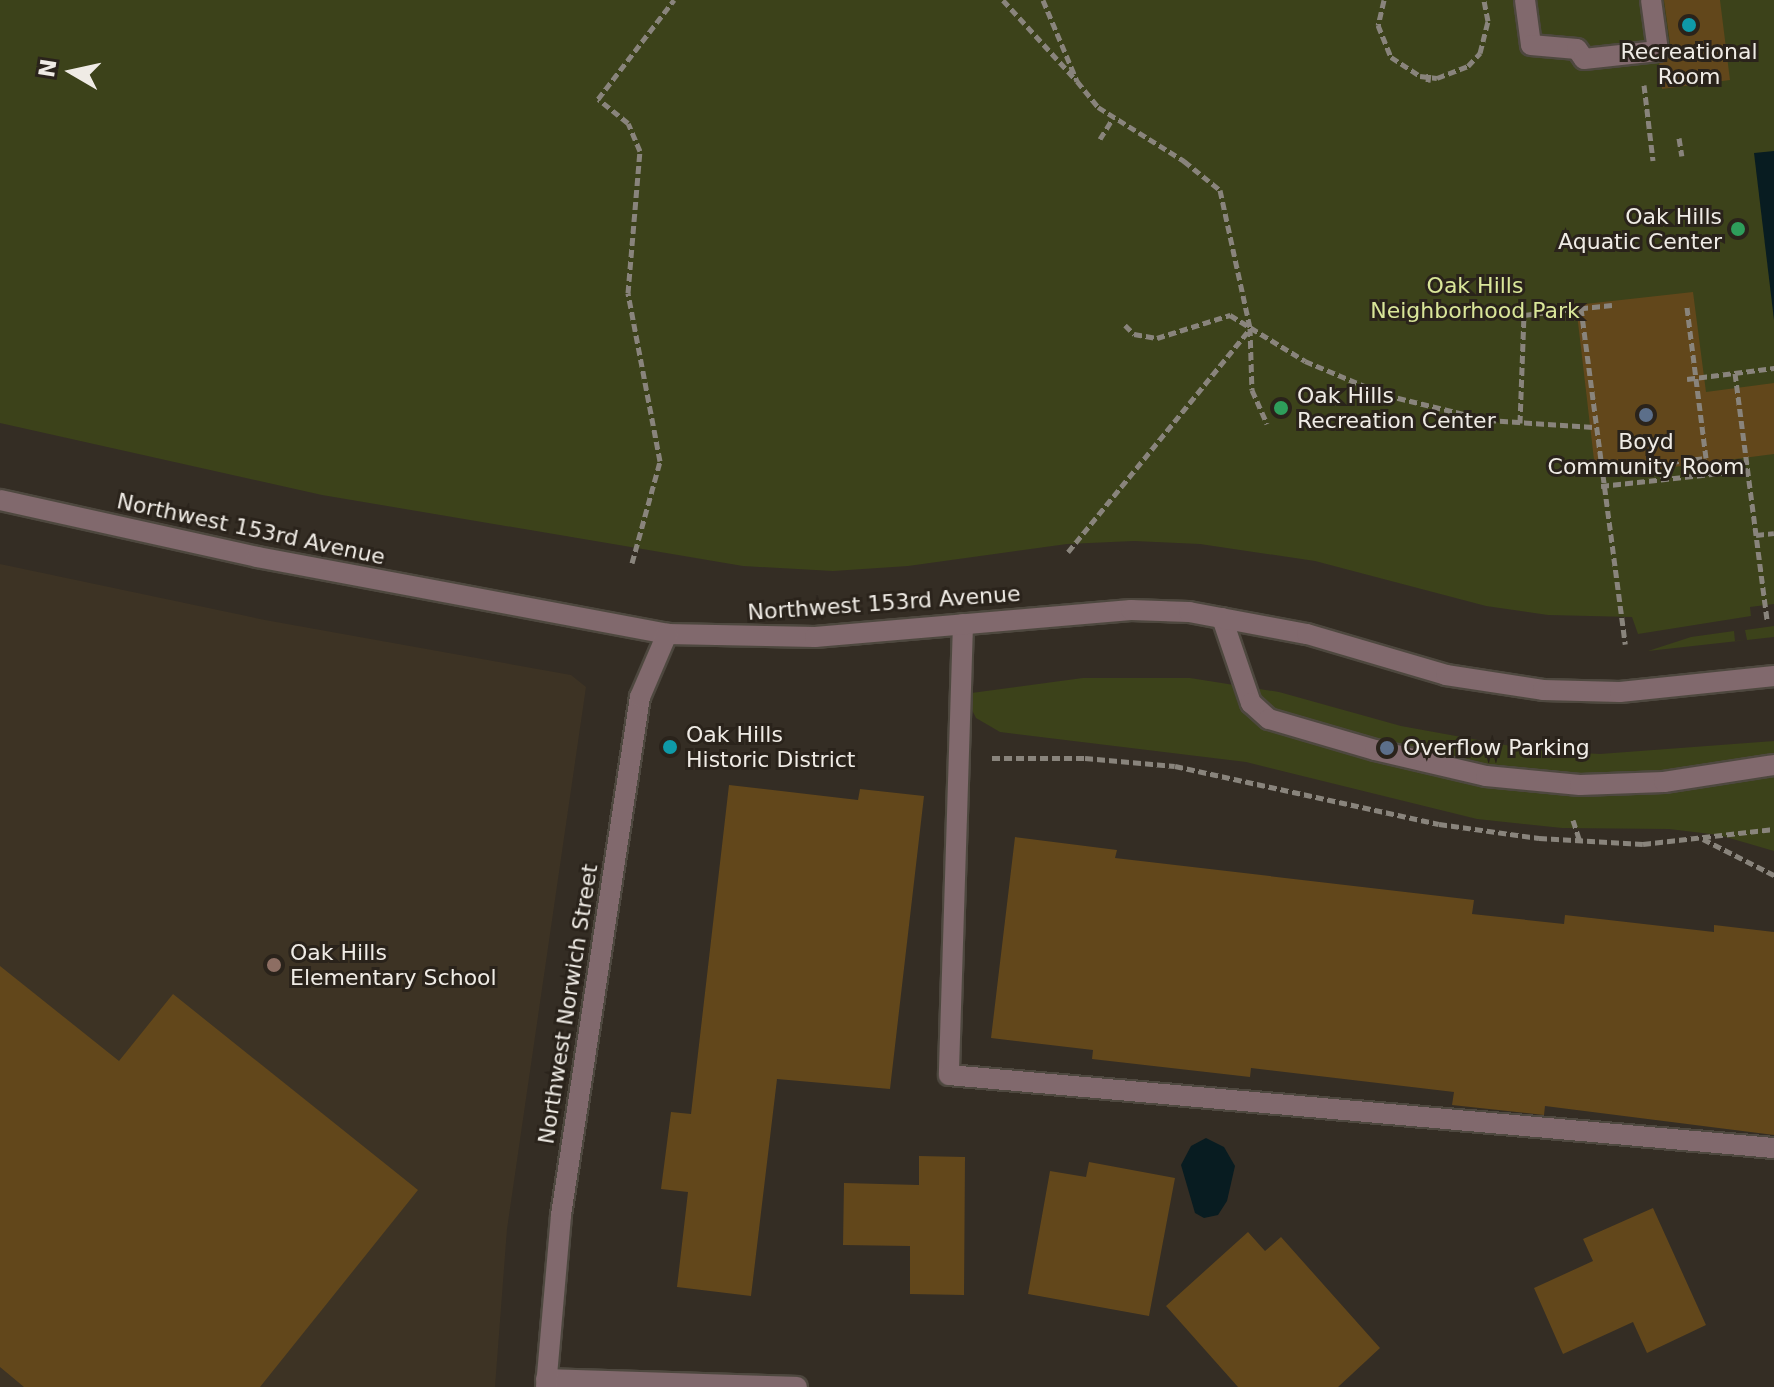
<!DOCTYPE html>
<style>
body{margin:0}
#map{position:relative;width:1774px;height:1387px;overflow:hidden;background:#342d24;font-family:"DejaVu Sans",sans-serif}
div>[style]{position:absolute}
.built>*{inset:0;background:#3d3324}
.green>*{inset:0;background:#3c421a}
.water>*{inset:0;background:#081c21}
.building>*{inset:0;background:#62471b}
.path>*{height:5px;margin-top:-2.5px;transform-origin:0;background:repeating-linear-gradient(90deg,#89847c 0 8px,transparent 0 12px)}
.roads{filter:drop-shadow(2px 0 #4e483f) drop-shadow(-2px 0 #4e483f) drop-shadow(0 2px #4e483f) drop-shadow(0 -2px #4e483f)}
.lane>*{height:20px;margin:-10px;padding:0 10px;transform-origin:10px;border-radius:10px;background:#81696d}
.street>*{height:20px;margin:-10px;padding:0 10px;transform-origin:10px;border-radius:10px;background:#81696d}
.dots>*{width:22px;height:22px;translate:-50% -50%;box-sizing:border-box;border:4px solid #2a231b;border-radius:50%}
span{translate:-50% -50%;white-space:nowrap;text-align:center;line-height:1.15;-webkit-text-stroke:6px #2a231b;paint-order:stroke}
.poi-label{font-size:22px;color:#efebe5}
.right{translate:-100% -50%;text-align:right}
.left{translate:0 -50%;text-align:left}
.park-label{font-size:22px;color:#d9e699}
.street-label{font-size:22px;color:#efebe5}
.north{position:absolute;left:32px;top:32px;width:80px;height:80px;-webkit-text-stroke:6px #2a231b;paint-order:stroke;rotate:279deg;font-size:22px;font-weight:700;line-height:32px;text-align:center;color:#efebe5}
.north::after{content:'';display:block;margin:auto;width:28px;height:36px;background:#efebe5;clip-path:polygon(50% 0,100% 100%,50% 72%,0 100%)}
</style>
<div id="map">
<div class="built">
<i style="clip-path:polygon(0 564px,265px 620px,571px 675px,586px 687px,507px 1229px,495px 1387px,0 1387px)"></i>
</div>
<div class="green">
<i style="clip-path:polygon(0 0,1774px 0,1774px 604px,1750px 607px,1751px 616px,1638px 634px,1632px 617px,1548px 615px,1486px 606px,1315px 561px,1200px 544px,1134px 541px,1067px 544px,908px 566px,833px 571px,743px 566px,322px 495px,0 423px)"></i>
<i style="clip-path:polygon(1774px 626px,1774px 637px,1648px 651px,1691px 637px,1734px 631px,1735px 641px,1747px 640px,1745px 630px)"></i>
<i style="clip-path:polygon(1083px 678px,1190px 678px,1279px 692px,1401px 726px,1533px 750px,1600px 754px,1774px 741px,1774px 851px,1719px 835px,1669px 829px,1562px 828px,1477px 819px,1246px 762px,1000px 732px,976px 718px,964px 694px)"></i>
</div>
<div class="water">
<i style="clip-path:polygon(1774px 151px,1774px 320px,1754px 153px)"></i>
<i style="clip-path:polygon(1206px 1138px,1224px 1147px,1235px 1166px,1227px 1201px,1218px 1215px,1204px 1218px,1195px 1213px,1181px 1165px,1191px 1146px)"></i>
</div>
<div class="building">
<i style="clip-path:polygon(1664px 0,1720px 0,1730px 80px,1662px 89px,1659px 64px,1671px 50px)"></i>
<i style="clip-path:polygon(1693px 292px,1706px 392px,1774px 383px,1774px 454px,1596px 477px,1576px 305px)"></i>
<i style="clip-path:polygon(729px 785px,858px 800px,860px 789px,924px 796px,890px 1089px,777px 1079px,751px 1296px,677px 1287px,688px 1192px,661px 1189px,671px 1112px,691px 1114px)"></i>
<i style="clip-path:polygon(1015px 837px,1117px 850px,1115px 858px,1474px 900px,1472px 914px,1564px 924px,1565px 915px,1714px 932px,1714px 925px,1774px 932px,1774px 1135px,1545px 1106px,1544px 1115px,1452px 1105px,1454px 1092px,1251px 1068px,1250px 1077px,1092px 1059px,1093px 1050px,991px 1038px)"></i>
<i style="clip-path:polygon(0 966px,119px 1061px,173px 994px,418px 1190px,260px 1387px,24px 1387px,0 1367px)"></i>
<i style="clip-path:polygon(919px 1156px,965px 1157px,964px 1295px,910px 1294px,910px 1246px,843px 1245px,844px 1183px,919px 1185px)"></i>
<i style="clip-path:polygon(1089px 1162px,1175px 1178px,1149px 1316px,1028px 1294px,1050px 1171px,1086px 1177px)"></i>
<i style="clip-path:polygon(1653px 1208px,1706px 1325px,1647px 1353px,1633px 1322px,1563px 1354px,1534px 1288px,1593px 1261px,1583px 1239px)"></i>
<i style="clip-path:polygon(1248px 1232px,1265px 1251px,1281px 1237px,1380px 1348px,1338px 1387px,1238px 1387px,1166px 1306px)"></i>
</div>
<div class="path">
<i style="left:1003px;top:0;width:108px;rotate:47.6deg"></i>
<i style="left:1043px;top:0;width:88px;rotate:67.2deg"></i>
<i style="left:1077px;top:81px;width:33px;rotate:51deg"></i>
<i style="left:1098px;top:107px;width:102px;rotate:32.1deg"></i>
<i style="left:1184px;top:161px;width:46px;rotate:38.9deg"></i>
<i style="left:1220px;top:190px;width:141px;rotate:77.7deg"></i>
<i style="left:1250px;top:328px;width:62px;rotate:88.2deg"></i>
<i style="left:1252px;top:390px;width:37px;rotate:66deg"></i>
<i style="left:1384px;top:0;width:26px;rotate:103deg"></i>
<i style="left:1378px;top:25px;width:35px;rotate:68deg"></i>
<i style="left:1391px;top:57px;width:35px;rotate:33deg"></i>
<i style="left:1420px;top:76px;width:17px;rotate:7deg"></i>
<i style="left:1437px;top:78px;width:33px;rotate:-21deg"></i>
<i style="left:1468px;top:66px;width:18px;rotate:-47deg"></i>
<i style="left:1480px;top:53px;width:33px;rotate:-76deg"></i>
<i style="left:1488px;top:21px;width:21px;rotate:-101deg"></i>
<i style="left:1428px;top:82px;width:9px;rotate:-84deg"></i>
<i style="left:1644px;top:85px;width:76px;rotate:83.2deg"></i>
<i style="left:1679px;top:138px;width:18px;rotate:81deg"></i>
<i style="left:1100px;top:139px;width:25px;rotate:-58deg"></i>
<i style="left:1612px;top:305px;width:31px;rotate:174deg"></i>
<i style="left:1581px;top:308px;width:339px;rotate:82.5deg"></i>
<i style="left:1504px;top:308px;width:21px;rotate:19deg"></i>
<i style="left:1125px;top:325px;width:13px;rotate:45deg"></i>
<i style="left:1134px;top:334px;width:23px;rotate:10deg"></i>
<i style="left:1157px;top:338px;width:77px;rotate:-17.5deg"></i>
<i style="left:1230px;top:315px;width:88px;rotate:31.5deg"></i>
<i style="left:1305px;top:361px;width:88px;rotate:22.8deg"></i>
<i style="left:1386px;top:395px;width:105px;rotate:13.8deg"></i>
<i style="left:1488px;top:420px;width:106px;rotate:3.8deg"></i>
<i style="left:1735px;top:373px;width:249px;rotate:82.6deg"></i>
<i style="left:1687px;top:379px;width:88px;rotate:-7.2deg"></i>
<i style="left:1520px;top:423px;width:108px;rotate:-87.9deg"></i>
<i style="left:1524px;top:315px;width:57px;rotate:-7deg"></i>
<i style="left:1599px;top:470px;width:108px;rotate:-6.4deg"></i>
<i style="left:1706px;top:458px;width:152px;rotate:-97.2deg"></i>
<i style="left:1601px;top:486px;width:148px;rotate:-6.2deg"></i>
<i style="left:1756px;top:535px;width:18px;rotate:-6deg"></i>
<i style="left:1068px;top:552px;width:288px;rotate:-50.8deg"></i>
<i style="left:632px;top:563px;width:106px;rotate:-74.6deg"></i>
<i style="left:660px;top:461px;width:171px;rotate:-100.8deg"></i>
<i style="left:628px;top:293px;width:143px;rotate:-85.2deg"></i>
<i style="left:640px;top:151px;width:30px;rotate:-113deg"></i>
<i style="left:628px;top:123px;width:38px;rotate:-141deg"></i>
<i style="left:598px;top:99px;width:125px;rotate:-52.5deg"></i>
<i style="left:992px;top:758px;width:93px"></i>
<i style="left:1085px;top:758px;width:90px;rotate:5.1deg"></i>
<i style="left:1175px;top:766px;width:270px;rotate:12.4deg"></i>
<i style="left:1439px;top:824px;width:101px;rotate:8deg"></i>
<i style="left:1539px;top:838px;width:104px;rotate:3.3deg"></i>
<i style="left:1643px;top:844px;width:132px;rotate:-6.5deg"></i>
<i style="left:1573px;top:820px;width:22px;rotate:72deg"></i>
<i style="left:1703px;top:839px;width:80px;rotate:26.9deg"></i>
</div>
<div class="roads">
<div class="lane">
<i style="left:1222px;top:618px;width:90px;rotate:71.2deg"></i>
<i style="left:1251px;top:703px;width:24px;rotate:42deg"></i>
<i style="left:1269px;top:719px;width:110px;rotate:16.3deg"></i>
<i style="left:1375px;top:750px;width:114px;rotate:13.2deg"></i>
<i style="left:1486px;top:776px;width:94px;rotate:5.5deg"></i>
<i style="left:1580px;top:785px;width:84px;rotate:-2deg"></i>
<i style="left:1664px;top:782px;width:111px;rotate:-8.8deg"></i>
<i style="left:963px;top:624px;width:451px;rotate:91.8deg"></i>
<i style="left:949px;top:1075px;width:828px;rotate:5.06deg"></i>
</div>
<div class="street">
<i style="left:1525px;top:0;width:45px;rotate:82.4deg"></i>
<i style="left:1531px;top:45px;width:46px;rotate:5deg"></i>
<i style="left:1577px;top:49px;width:12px;rotate:55deg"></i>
<i style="left:1584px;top:59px;width:74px;rotate:-6.2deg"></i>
<i style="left:1658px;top:51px;width:51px;rotate:-97.8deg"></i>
<i style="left:0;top:500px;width:263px;rotate:12.5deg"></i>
<i style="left:257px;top:557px;width:417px;rotate:10.6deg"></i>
<i style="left:667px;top:634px;width:148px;rotate:1.2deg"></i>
<i style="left:815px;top:637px;width:317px;rotate:-4.9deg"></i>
<i style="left:1131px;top:610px;width:58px;rotate:2deg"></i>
<i style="left:1189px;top:612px;width:120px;rotate:10.6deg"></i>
<i style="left:1307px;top:634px;width:145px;rotate:16.4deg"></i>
<i style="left:1446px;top:675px;width:98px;rotate:8.8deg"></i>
<i style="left:1543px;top:690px;width:77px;rotate:1.5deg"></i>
<i style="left:1620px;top:692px;width:155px;rotate:-5.9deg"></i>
<i style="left:546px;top:1379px;width:251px;rotate:1.8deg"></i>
<i style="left:546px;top:1387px;width:173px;rotate:-85deg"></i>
<i style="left:561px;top:1215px;width:524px;rotate:-81.33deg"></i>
<i style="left:640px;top:697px;width:69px;rotate:-66.8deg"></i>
</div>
</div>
<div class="dots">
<i style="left:1689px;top:25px;background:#0f9aa8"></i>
<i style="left:1738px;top:229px;background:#2e9e5b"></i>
<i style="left:1281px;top:408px;background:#2e9e5b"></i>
<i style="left:1646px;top:415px;background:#5c6f8a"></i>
<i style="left:670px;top:747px;background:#0f9aa8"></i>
<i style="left:1387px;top:748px;background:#5c6f8a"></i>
<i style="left:274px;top:965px;background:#8d6e63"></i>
</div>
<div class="poi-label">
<span style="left:1689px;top:64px">Recreational<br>Room</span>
<span class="right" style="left:1722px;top:229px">Oak Hills<br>Aquatic Center</span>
<span class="left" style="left:1297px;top:408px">Oak Hills<br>Recreation Center</span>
<span style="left:1646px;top:454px">Boyd<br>Community Room</span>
<span class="left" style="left:686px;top:747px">Oak Hills<br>Historic District</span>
<span class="left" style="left:1403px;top:748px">Overflow Parking</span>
<span class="left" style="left:290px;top:965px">Oak Hills<br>Elementary School</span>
</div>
<div class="park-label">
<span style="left:1475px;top:298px">Oak Hills<br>Neighborhood Park</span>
</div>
<div class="street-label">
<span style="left:251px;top:529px;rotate:12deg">Northwest 153rd Avenue</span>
<span style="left:884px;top:603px;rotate:-4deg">Northwest 153rd Avenue</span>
<span style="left:568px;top:1004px;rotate:-81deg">Northwest Norwich Street</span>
</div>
<div class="north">N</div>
</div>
